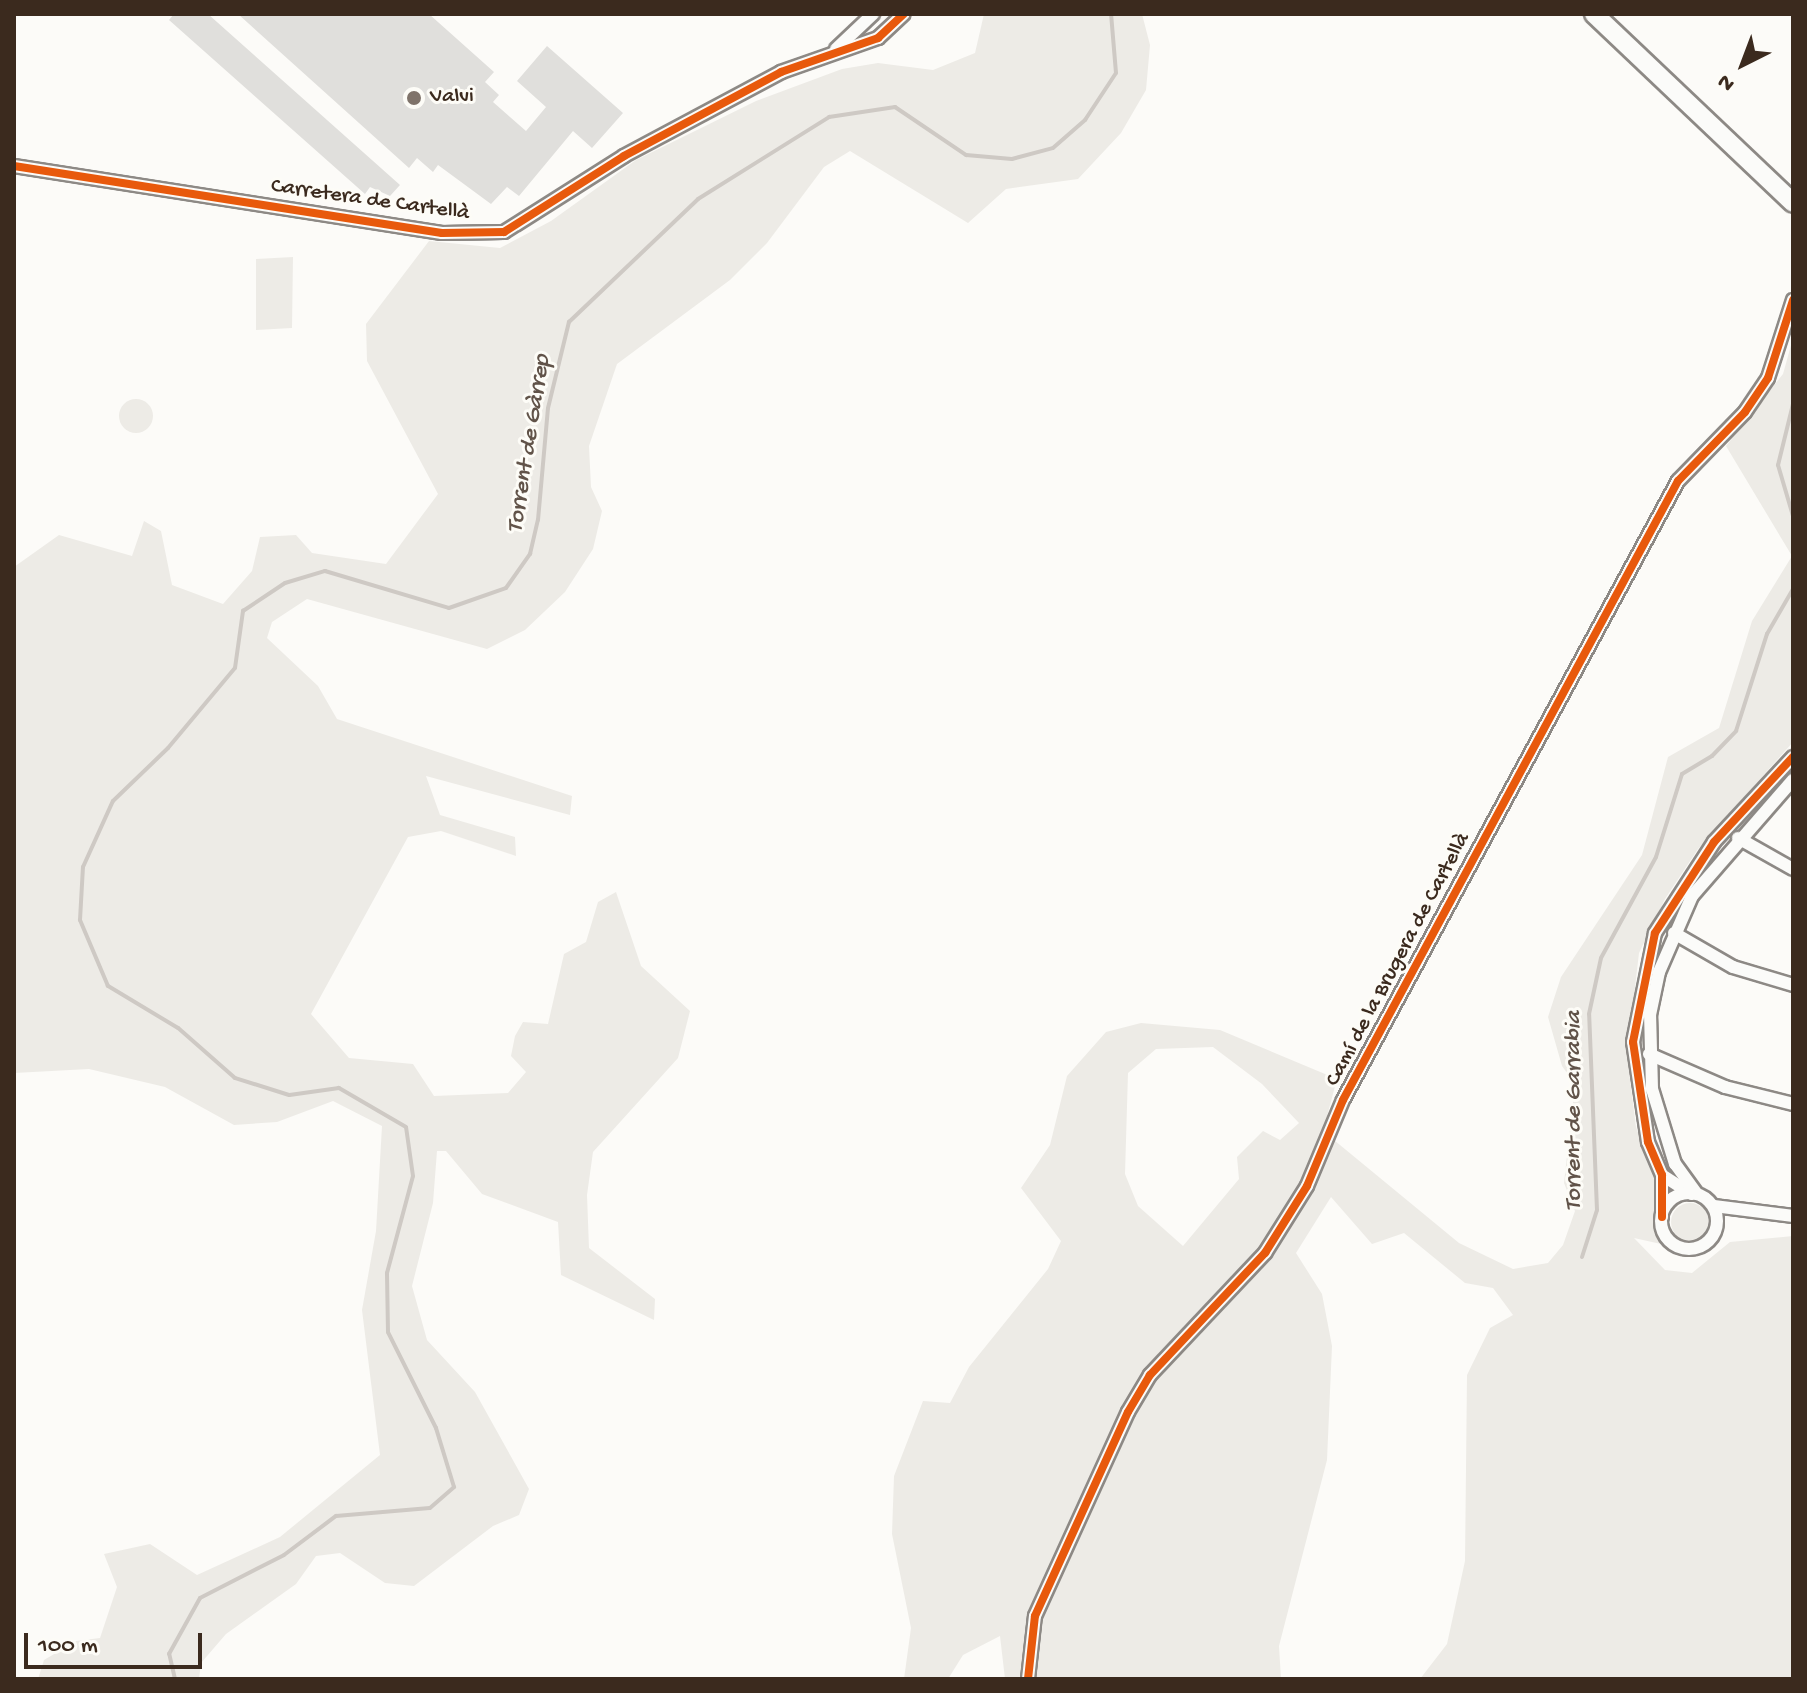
<!DOCTYPE html>
<meta charset="utf-8">
<style>
body{margin:0}
#map{position:relative;width:1807px;height:1693px;overflow:hidden;background:#fcfbf8;font-family:"Gochi Hand",sans-serif}
div>[style]{position:absolute}
.green>*{inset:0;background:#edebe6}
.round{border-radius:50%}
.stream>*{height:4px;margin:-2px;padding:0 2px;transform-origin:2px;border-radius:2px;background:#cec9c4}
.building>*{inset:0;background:#e0dfdc}
.roads{filter:drop-shadow(2px 0 #8d8985) drop-shadow(-2px 0 #8d8985) drop-shadow(0 2px #8d8985) drop-shadow(0 -2px #8d8985)}
.street>*{height:12px;margin:-6px;padding:0 6px;transform-origin:6px;border-radius:6px;background:#fbfbf9}
.street>.ring{margin:-6px;padding:0;box-sizing:content-box;background:none;border:12px solid #fbfbf9;border-radius:50%}
.secondary>*{height:18px;margin:-9px;padding:0 9px;transform-origin:9px;border-radius:9px;background:#fbfbf9}
.cycleway>*{height:8px;margin:-4px;padding:0 4px;transform-origin:4px;border-radius:4px;background:#e8590c}
.dots>*{width:22px;height:22px;translate:-50% -50%;box-sizing:border-box;border:4px solid #fdfcf7;border-radius:50%}
span{translate:-50% -50%;white-space:nowrap;text-align:center;line-height:1.15;-webkit-text-stroke:6px #fdfcf7;paint-order:stroke}
.poi-label{font-size:22px;color:#3b2a1e}
.left{translate:0 -50%;text-align:left}
.street-label{font-size:22px;color:#3b2a1e}
.water-label{font-size:24px;color:#615349;font-style:italic}
.frame{position:absolute;inset:0;border:16px solid #3b2a1e;pointer-events:none}
.north{position:absolute;left:1703px;top:24px;width:80px;height:80px;-webkit-text-stroke:6px #fdfcf7;paint-order:stroke;rotate:222deg;font-size:22px;font-weight:700;line-height:32px;text-align:center;color:#3b2a1e}
.north::after{content:'';display:block;margin:auto;width:28px;height:36px;background:#3b2a1e;clip-path:polygon(50% 0,100% 100%,50% 72%,0 100%)}
.scale{position:absolute;left:24px;top:1633px;width:178px;height:36px;box-sizing:border-box;border:4px solid #3b2a1e;border-top:0;padding-left:10px;font-size:24px;line-height:28px;white-space:nowrap;color:#3b2a1e;-webkit-text-stroke:6px #fdfcf7;paint-order:stroke}
</style>
<div id="map">
<div class="green">
<i style="clip-path:polygon(984px 14px,1142px 14px,1150px 45px,1146px 90px,1121px 133px,1078px 179px,1006px 189px,968px 223px,850px 151px,824px 167px,767px 243px,730px 280px,617px 364px,589px 446px,591px 487px,602px 511px,593px 549px,565px 592px,525px 630px,487px 649px,307px 599px,272px 622px,267px 638px,318px 686px,337px 719px,572px 796px,570px 815px,426px 776px,440px 815px,515px 837px,516px 856px,441px 831px,408px 837px,311px 1014px,349px 1058px,413px 1064px,434px 1096px,508px 1093px,526px 1072px,511px 1056px,515px 1036px,523px 1022px,548px 1024px,564px 954px,586px 942px,598px 902px,616px 892px,641px 966px,690px 1011px,678px 1058px,593px 1152px,587px 1195px,589px 1248px,655px 1299px,654px 1320px,561px 1275px,558px 1222px,482px 1194px,446px 1151px,437px 1151px,433px 1203px,412px 1286px,427px 1340px,475px 1392px,529px 1489px,519px 1515px,493px 1526px,414px 1586px,385px 1583px,340px 1553px,316px 1556px,296px 1584px,226px 1634px,201px 1663px,199px 1679px,38px 1679px,44px 1660px,76px 1641px,100px 1638px,117px 1587px,104px 1554px,150px 1544px,197px 1575px,280px 1537px,380px 1455px,362px 1310px,376px 1231px,382px 1126px,333px 1101px,277px 1122px,234px 1125px,165px 1087px,89px 1069px,14px 1073px,14px 567px,59px 535px,132px 556px,144px 521px,161px 531px,172px 585px,223px 604px,252px 571px,260px 537px,296px 535px,312px 553px,386px 564px,438px 494px,367px 361px,366px 324px,429px 241px,500px 248px,551px 221px,636px 160px,756px 101px,842px 69px,878px 63px,933px 70px,975px 53px)"></i>
<i style="clip-path:polygon(293px 257px,292px 328px,256px 330px,256px 259px)"></i>
<i style="clip-path:polygon(evenodd,1793px 338px,1793px 742px,1698px 849px,1665px 899px,1639px 953px,1627px 1056px,1636px 1127px,1656px 1183px,1654px 1223px,1661px 1244px,1634px 1238px,1665px 1270px,1692px 1273px,1730px 1242px,1793px 1236px,1793px 1679px,1420px 1679px,1447px 1644px,1465px 1561px,1467px 1375px,1490px 1328px,1513px 1315px,1493px 1288px,1465px 1283px,1404px 1233px,1372px 1244px,1331px 1197px,1296px 1253px,1322px 1294px,1332px 1346px,1327px 1460px,1279px 1646px,1281px 1679px,1005px 1679px,1000px 1636px,963px 1655px,948px 1679px,904px 1679px,911px 1628px,892px 1534px,894px 1476px,923px 1401px,950px 1403px,969px 1367px,1048px 1269px,1061px 1241px,1021px 1188px,1050px 1145px,1067px 1076px,1106px 1032px,1141px 1023px,1220px 1030px,1337px 1079px,1323px 1131px,1459px 1243px,1513px 1269px,1548px 1263px,1563px 1245px,1575px 1211px,1564px 1183px,1575px 1084px,1562px 1066px,1548px 1017px,1561px 977px,1642px 855px,1668px 757px,1719px 728px,1752px 621px,1792px 556px,1726px 446px,1783px 374px,1793px 338px,1213px 1047px,1262px 1084px,1299px 1123px,1280px 1140px,1263px 1131px,1237px 1157px,1239px 1179px,1183px 1246px,1138px 1206px,1125px 1174px,1128px 1073px,1156px 1049px,1213px 1047px)"></i>
<i class="round" style="left:119px;top:399px;width:34px;height:34px"></i>
<i class="round" style="left:1671px;top:1203px;width:38px;height:38px"></i>
</div>
<div class="stream">
<i style="left:1793px;top:404px;width:63px;rotate:103.8deg"></i>
<i style="left:1778px;top:465px;width:53px;rotate:73.6deg"></i>
<i style="left:1582px;top:1257px;width:49px;rotate:-72.3deg"></i>
<i style="left:1597px;top:1210px;width:196px;rotate:-92.3deg"></i>
<i style="left:1589px;top:1014px;width:57px;rotate:-77.9deg"></i>
<i style="left:1601px;top:958px;width:115px;rotate:-61.4deg"></i>
<i style="left:1656px;top:857px;width:87px;rotate:-72.6deg"></i>
<i style="left:1682px;top:774px;width:35px;rotate:-31deg"></i>
<i style="left:1712px;top:756px;width:35px;rotate:-46deg"></i>
<i style="left:1736px;top:731px;width:102px;rotate:-72.3deg"></i>
<i style="left:1767px;top:634px;width:52px;rotate:-60deg"></i>
<i style="left:175px;top:1679px;width:26px;rotate:-103deg"></i>
<i style="left:169px;top:1654px;width:64px;rotate:-61deg"></i>
<i style="left:200px;top:1598px;width:94px;rotate:-27.1deg"></i>
<i style="left:284px;top:1555px;width:65px;rotate:-36.9deg"></i>
<i style="left:336px;top:1516px;width:94px;rotate:-4.9deg"></i>
<i style="left:430px;top:1508px;width:32px;rotate:-41deg"></i>
<i style="left:454px;top:1487px;width:62px;rotate:-107deg"></i>
<i style="left:436px;top:1428px;width:107px;rotate:-116.6deg"></i>
<i style="left:388px;top:1332px;width:59px;rotate:-91deg"></i>
<i style="left:387px;top:1273px;width:100px;rotate:-75deg"></i>
<i style="left:413px;top:1176px;width:49px;rotate:-98.1deg"></i>
<i style="left:406px;top:1127px;width:78px;rotate:-149.8deg"></i>
<i style="left:339px;top:1088px;width:50px;rotate:172deg"></i>
<i style="left:289px;top:1095px;width:57px;rotate:-162.5deg"></i>
<i style="left:235px;top:1078px;width:76px;rotate:-138.7deg"></i>
<i style="left:178px;top:1028px;width:82px;rotate:-149deg"></i>
<i style="left:108px;top:986px;width:72px;rotate:-113deg"></i>
<i style="left:80px;top:920px;width:53px;rotate:-86.8deg"></i>
<i style="left:83px;top:867px;width:72px;rotate:-65.6deg"></i>
<i style="left:113px;top:801px;width:76px;rotate:-43.9deg"></i>
<i style="left:168px;top:748px;width:104px;rotate:-50.1deg"></i>
<i style="left:235px;top:668px;width:58px;rotate:-82deg"></i>
<i style="left:243px;top:611px;width:50px;rotate:-33.7deg"></i>
<i style="left:285px;top:583px;width:42px;rotate:-16.7deg"></i>
<i style="left:325px;top:571px;width:129px;rotate:16.6deg"></i>
<i style="left:449px;top:608px;width:60px;rotate:-19.3deg"></i>
<i style="left:506px;top:588px;width:42px;rotate:-54.8deg"></i>
<i style="left:530px;top:554px;width:35px;rotate:-77deg"></i>
<i style="left:538px;top:520px;width:112px;rotate:-84.9deg"></i>
<i style="left:548px;top:408px;width:89px;rotate:-76.3deg"></i>
<i style="left:569px;top:322px;width:178px;rotate:-43.6deg"></i>
<i style="left:698px;top:199px;width:155px;rotate:-32deg"></i>
<i style="left:829px;top:117px;width:67px;rotate:-8.6deg"></i>
<i style="left:895px;top:107px;width:86px;rotate:34.1deg"></i>
<i style="left:966px;top:155px;width:46px;rotate:5deg"></i>
<i style="left:1012px;top:159px;width:42px;rotate:-15deg"></i>
<i style="left:1053px;top:148px;width:43px;rotate:-41.2deg"></i>
<i style="left:1085px;top:120px;width:56px;rotate:-56.6deg"></i>
<i style="left:1116px;top:73px;width:59px;rotate:-94.8deg"></i>
</div>
<div class="building">
<i style="clip-path:polygon(174px 14px,208px 14px,400px 185px,390px 196px,370px 187px,365px 194px,169px 20px)"></i>
<i style="clip-path:polygon(238px 14px,429px 14px,494px 72px,485px 82px,499px 95px,493px 102px,526px 131px,546px 107px,517px 81px,547px 46px,623px 113px,592px 148px,573px 131px,519px 196px,507px 187px,491px 204px,438px 165px,433px 172px,417px 158px,409px 168px)"></i>
</div>
<div class="roads">
<div class="street">
<i style="left:836px;top:49px;width:51px;rotate:-43.4deg"></i>
<i style="left:14px;top:166px;width:433px;rotate:8.9deg"></i>
<i style="left:442px;top:233px;width:62px;rotate:-0.9deg"></i>
<i style="left:504px;top:232px;width:142px;rotate:-32.3deg"></i>
<i style="left:624px;top:156px;width:178px;rotate:-28.1deg"></i>
<i style="left:781px;top:72px;width:103px;rotate:-19.3deg"></i>
<i style="left:878px;top:38px;width:35px;rotate:-43deg"></i>
<i style="left:1738px;top:838px;width:63px;rotate:29.4deg"></i>
<i style="left:1674px;top:933px;width:68px;rotate:30deg"></i>
<i style="left:1733px;top:967px;width:63px;rotate:16.7deg"></i>
<i style="left:1649px;top:1054px;width:83px;rotate:23.5deg"></i>
<i style="left:1725px;top:1087px;width:70px;rotate:14deg"></i>
<i style="left:1662px;top:1175px;width:35px;rotate:33deg"></i>
<i class="ring" style="left:1661px;top:1193px;width:44px;height:44px"></i>
<i style="left:1697px;top:1194px;width:37px;rotate:-126deg"></i>
<i style="left:1675px;top:1164px;width:78px;rotate:-107deg"></i>
<i style="left:1652px;top:1089px;width:74px;rotate:-91.5deg"></i>
<i style="left:1650px;top:1015px;width:44px;rotate:-78.2deg"></i>
<i style="left:1659px;top:972px;width:83px;rotate:-66.5deg"></i>
<i style="left:1692px;top:896px;width:154px;rotate:-49deg"></i>
<i style="left:1714px;top:1206px;width:80px;rotate:7.2deg"></i>
<i style="left:1662px;top:1217px;width:42px;rotate:-90deg"></i>
<i style="left:1662px;top:1175px;width:36px;rotate:-113deg"></i>
<i style="left:1648px;top:1142px;width:101px;rotate:-98.5deg"></i>
<i style="left:1633px;top:1042px;width:111px;rotate:-78.6deg"></i>
<i style="left:1655px;top:933px;width:108px;rotate:-57deg"></i>
<i style="left:1714px;top:842px;width:116px;rotate:-47.1deg"></i>
<i style="left:1028px;top:1679px;width:63px;rotate:-83.7deg"></i>
<i style="left:1035px;top:1616px;width:224px;rotate:-65.5deg"></i>
<i style="left:1128px;top:1412px;width:43px;rotate:-59.3deg"></i>
<i style="left:1150px;top:1375px;width:168px;rotate:-46.7deg"></i>
<i style="left:1265px;top:1253px;width:79px;rotate:-57.9deg"></i>
<i style="left:1307px;top:1186px;width:93px;rotate:-67.3deg"></i>
<i style="left:1343px;top:1100px;width:704px;rotate:-61.58deg"></i>
<i style="left:1678px;top:481px;width:96px;rotate:-45.8deg"></i>
<i style="left:1745px;top:412px;width:41px;rotate:-55.9deg"></i>
<i style="left:1768px;top:378px;width:82px;rotate:-72.2deg"></i>
</div>
<div class="secondary">
<i style="left:1594px;top:14px;width:274px;rotate:43.5deg"></i>
</div>
</div>
<div class="cycleway">
<i style="left:14px;top:166px;width:433px;rotate:8.9deg"></i>
<i style="left:442px;top:233px;width:62px;rotate:-0.9deg"></i>
<i style="left:504px;top:232px;width:142px;rotate:-32.3deg"></i>
<i style="left:624px;top:156px;width:178px;rotate:-28.1deg"></i>
<i style="left:781px;top:72px;width:103px;rotate:-19.3deg"></i>
<i style="left:878px;top:38px;width:35px;rotate:-43deg"></i>
<i style="left:1662px;top:1217px;width:42px;rotate:-90deg"></i>
<i style="left:1662px;top:1175px;width:36px;rotate:-113deg"></i>
<i style="left:1648px;top:1142px;width:101px;rotate:-98.5deg"></i>
<i style="left:1633px;top:1042px;width:111px;rotate:-78.6deg"></i>
<i style="left:1655px;top:933px;width:108px;rotate:-57deg"></i>
<i style="left:1714px;top:842px;width:116px;rotate:-47.1deg"></i>
<i style="left:1028px;top:1679px;width:63px;rotate:-83.7deg"></i>
<i style="left:1035px;top:1616px;width:224px;rotate:-65.5deg"></i>
<i style="left:1128px;top:1412px;width:43px;rotate:-59.3deg"></i>
<i style="left:1150px;top:1375px;width:168px;rotate:-46.7deg"></i>
<i style="left:1265px;top:1253px;width:79px;rotate:-57.9deg"></i>
<i style="left:1307px;top:1186px;width:93px;rotate:-67.3deg"></i>
<i style="left:1343px;top:1100px;width:704px;rotate:-61.58deg"></i>
<i style="left:1678px;top:481px;width:96px;rotate:-45.8deg"></i>
<i style="left:1745px;top:412px;width:41px;rotate:-55.9deg"></i>
<i style="left:1768px;top:378px;width:82px;rotate:-72.2deg"></i>
</div>
<div class="dots">
<i style="left:414px;top:98px;background:#7f736a"></i>
</div>
<div class="poi-label">
<span class="left" style="left:430px;top:98px">Valvi</span>
</div>
<div class="street-label">
<span style="left:370px;top:201px;rotate:8deg">Carretera de Cartellà</span>
<span style="left:1399px;top:960px;rotate:-62deg">Camí de la Brugera de Cartellà</span>
</div>
<div class="water-label">
<span style="left:530px;top:444px;rotate:-81deg">Torrent de Gàrrep</span>
<span style="left:1575px;top:1111px;rotate:-90deg">Torrent de Garrabia</span>
</div>
<div class="frame"></div>
<div class="north">N</div>
<div class="scale">100 m</div>
</div>
